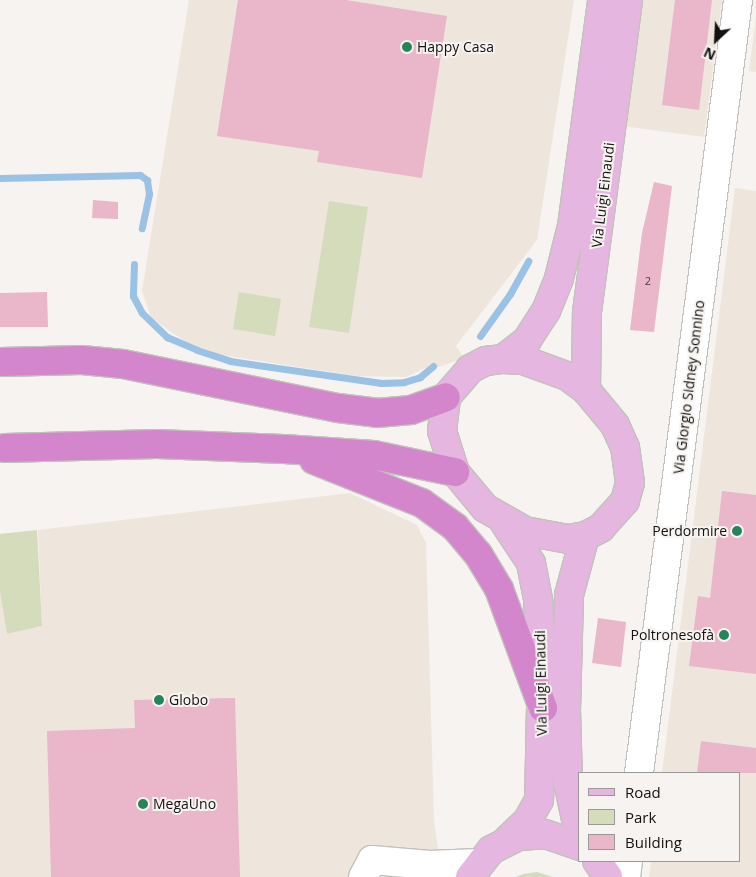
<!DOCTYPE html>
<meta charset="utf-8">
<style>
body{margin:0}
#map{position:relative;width:756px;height:877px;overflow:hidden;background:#f6f3f0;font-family:"Open Sans",sans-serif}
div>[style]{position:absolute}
.built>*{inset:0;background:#eee6dc}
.green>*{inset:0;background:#d4dcbb}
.stream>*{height:7px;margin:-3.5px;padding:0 3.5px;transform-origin:3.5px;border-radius:3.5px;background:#9ac2e4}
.building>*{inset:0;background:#eab6c9}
.roads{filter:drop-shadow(1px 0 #c3c1bd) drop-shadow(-1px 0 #c3c1bd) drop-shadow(0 1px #c3c1bd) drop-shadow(0 -1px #c3c1bd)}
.minor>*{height:28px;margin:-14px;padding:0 14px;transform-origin:14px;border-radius:14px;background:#fff}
.major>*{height:28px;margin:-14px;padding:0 14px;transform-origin:14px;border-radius:14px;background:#e5b6e0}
.highway>*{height:28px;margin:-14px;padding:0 14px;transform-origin:14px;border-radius:14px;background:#d486cc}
.dots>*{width:14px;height:14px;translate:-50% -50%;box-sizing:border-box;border:2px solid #f6f3f0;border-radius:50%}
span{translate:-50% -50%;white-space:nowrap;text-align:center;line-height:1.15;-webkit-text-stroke:4px #f6f3f0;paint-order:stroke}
.number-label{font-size:11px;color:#493b3f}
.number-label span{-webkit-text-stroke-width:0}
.poi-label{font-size:14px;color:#131211}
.left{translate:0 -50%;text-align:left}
.right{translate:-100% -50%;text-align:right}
.street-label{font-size:14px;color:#131211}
.legend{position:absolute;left:578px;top:772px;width:162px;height:90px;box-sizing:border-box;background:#f6f3f0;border:1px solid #9b9997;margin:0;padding:6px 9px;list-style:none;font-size:15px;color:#131211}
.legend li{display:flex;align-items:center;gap:10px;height:25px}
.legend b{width:25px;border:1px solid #9b9997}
.north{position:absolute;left:691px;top:15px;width:50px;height:50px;-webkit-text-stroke:4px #f6f3f0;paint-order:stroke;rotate:205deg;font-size:14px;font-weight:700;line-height:20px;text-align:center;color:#131211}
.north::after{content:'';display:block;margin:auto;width:18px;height:22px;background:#131211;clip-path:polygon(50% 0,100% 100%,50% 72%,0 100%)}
</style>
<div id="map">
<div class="built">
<i style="clip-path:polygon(189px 0,574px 0,537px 240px,456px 346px,464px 358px,439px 367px,430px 366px,406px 377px,357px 376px,222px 355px,186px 342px,151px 318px,142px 291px)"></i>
<i style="clip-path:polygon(638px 0,722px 0,704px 137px,622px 126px)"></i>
<i style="clip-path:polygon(756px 16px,756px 72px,749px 71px)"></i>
<i style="clip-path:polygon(735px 188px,756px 191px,756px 877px,649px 877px,651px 861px,740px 861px,740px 773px,662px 773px)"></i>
<i style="clip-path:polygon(350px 493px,417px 525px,426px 543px,434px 820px,442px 877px,0 877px,0 592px,7px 634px,42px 626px,38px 530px)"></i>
</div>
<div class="green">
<i style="clip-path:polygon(329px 201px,368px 207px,349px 333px,309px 327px)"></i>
<i style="clip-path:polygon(239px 292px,281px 299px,275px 336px,233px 329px)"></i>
<i style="clip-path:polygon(37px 530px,42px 626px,7px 634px,0 592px,0 534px)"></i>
<i style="clip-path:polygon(537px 872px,553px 877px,516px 877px,523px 874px)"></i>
</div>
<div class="stream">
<i style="left:0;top:178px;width:140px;rotate:-1.2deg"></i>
<i style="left:140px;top:175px;width:9px;rotate:36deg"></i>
<i style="left:147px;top:180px;width:14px;rotate:82deg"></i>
<i style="left:149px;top:194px;width:35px;rotate:102deg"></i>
<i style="left:134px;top:264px;width:32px;rotate:92deg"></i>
<i style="left:133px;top:296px;width:19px;rotate:62deg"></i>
<i style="left:142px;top:313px;width:35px;rotate:44deg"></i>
<i style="left:167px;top:337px;width:33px;rotate:23deg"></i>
<i style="left:197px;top:350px;width:35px;rotate:18deg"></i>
<i style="left:230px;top:361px;width:153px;rotate:8.3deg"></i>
<i style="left:381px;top:383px;width:23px;rotate:-2deg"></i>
<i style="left:404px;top:382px;width:17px;rotate:-17deg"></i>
<i style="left:420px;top:377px;width:17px;rotate:-40deg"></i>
<i style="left:480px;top:336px;width:52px;rotate:-54.5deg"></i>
<i style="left:510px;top:294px;width:38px;rotate:-61deg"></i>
</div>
<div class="building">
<i style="clip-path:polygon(238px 0,346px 0,447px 16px,422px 178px,317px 162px,319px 151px,217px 136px)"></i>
<i style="clip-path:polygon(675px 0,712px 0,699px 110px,662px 105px)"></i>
<i style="clip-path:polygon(654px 182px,672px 186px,654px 332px,630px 330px,642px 233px)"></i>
<i style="clip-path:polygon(93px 200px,118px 202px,118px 219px,92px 218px)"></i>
<i style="clip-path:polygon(47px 292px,48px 327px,0 327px,0 293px)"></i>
<i style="clip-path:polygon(722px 491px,756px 495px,756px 674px,689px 666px,698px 596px,710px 598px)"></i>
<i style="clip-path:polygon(598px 618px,626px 622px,621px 667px,592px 663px)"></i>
<i style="clip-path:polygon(235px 698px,240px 877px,51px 877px,47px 731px,135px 728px,134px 700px)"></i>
<i style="clip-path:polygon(701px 741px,756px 748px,756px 773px,697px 773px)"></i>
</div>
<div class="roads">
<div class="minor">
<i style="left:639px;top:773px;width:779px;rotate:-82.7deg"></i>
<i style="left:363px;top:877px;width:19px;rotate:-62deg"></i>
<i style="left:372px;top:860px;width:58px;rotate:4.9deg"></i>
<i style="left:430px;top:865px;width:48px;rotate:-2.4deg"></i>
<i style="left:626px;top:877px;width:16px;rotate:-83deg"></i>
</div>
<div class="major">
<i style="left:503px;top:359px;width:20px;rotate:3deg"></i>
<i style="left:523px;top:360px;width:47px;rotate:20deg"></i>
<i style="left:567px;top:376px;width:24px;rotate:36deg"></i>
<i style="left:586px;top:390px;width:45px;rotate:50.4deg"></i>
<i style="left:615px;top:425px;width:24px;rotate:66deg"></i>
<i style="left:625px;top:447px;width:36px;rotate:82deg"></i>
<i style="left:630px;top:483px;width:19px;rotate:106deg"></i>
<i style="left:625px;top:501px;width:36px;rotate:132deg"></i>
<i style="left:601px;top:528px;width:18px;rotate:153deg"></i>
<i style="left:585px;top:536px;width:17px;rotate:170deg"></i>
<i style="left:568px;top:539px;width:44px;rotate:-169.5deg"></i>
<i style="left:525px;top:531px;width:46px;rotate:-150.1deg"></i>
<i style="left:485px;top:508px;width:47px;rotate:-129.8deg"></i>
<i style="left:455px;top:472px;width:43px;rotate:-107.6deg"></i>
<i style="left:442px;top:431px;width:34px;rotate:-83deg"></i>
<i style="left:446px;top:397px;width:37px;rotate:-49deg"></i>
<i style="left:470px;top:369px;width:18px;rotate:-27deg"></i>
<i style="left:486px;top:361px;width:17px;rotate:-7deg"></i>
<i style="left:503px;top:359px;width:31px;rotate:-38deg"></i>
<i style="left:527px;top:340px;width:35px;rotate:-57deg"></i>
<i style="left:546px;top:311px;width:35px;rotate:-68deg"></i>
<i style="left:559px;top:278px;width:54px;rotate:-76deg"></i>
<i style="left:572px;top:226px;width:228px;rotate:-82.4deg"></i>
<i style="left:586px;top:390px;width:78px;rotate:-89.3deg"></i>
<i style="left:587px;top:312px;width:315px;rotate:-82.5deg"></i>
<i style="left:504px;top:522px;width:49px;rotate:56.6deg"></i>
<i style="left:531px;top:563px;width:38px;rotate:79deg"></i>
<i style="left:538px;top:600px;width:60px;rotate:86.2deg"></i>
<i style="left:542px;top:660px;width:140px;rotate:91.2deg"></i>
<i style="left:539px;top:800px;width:23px;rotate:119deg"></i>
<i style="left:528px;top:820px;width:29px;rotate:136deg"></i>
<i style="left:580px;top:838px;width:57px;rotate:-102.1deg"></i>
<i style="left:568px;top:782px;width:71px;rotate:-91.6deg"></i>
<i style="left:566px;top:711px;width:116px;rotate:-88.5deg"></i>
<i style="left:569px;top:595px;width:61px;rotate:-74.8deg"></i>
<i style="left:597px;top:861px;width:19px;rotate:55deg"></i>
<i style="left:470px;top:877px;width:34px;rotate:-52deg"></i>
<i style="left:491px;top:850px;width:31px;rotate:-27deg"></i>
<i style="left:519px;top:836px;width:26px;rotate:-4deg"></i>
<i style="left:545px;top:834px;width:37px;rotate:19deg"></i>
</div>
<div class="highway">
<i style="left:1px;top:362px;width:81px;rotate:-1.4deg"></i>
<i style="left:82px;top:360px;width:41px;rotate:5.6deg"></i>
<i style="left:123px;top:364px;width:219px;rotate:11.6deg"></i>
<i style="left:338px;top:408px;width:39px;rotate:7deg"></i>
<i style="left:377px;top:413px;width:34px;rotate:-5deg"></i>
<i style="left:411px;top:410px;width:37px;rotate:-20deg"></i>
<i style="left:5px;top:448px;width:152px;rotate:-1.5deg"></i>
<i style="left:157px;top:444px;width:127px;rotate:2.3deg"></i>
<i style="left:284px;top:449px;width:90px;rotate:3.8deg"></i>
<i style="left:374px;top:455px;width:83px;rotate:11.9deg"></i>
<i style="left:314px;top:460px;width:116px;rotate:21.7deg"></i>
<i style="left:422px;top:503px;width:41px;rotate:36deg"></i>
<i style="left:455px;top:527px;width:35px;rotate:50deg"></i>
<i style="left:478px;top:554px;width:41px;rotate:59deg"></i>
<i style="left:499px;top:589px;width:127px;rotate:69.7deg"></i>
</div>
</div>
<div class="dots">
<i style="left:407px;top:47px;background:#26845b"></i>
<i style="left:737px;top:531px;background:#26845b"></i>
<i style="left:724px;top:635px;background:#26845b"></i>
<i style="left:159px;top:700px;background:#26845b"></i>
<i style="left:143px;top:804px;background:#26845b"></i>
</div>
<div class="number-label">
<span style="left:648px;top:281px">2</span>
</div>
<div class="poi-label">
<span class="left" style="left:417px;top:47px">Happy Casa</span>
<span class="right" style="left:727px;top:531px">Perdormire</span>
<span class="right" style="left:714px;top:635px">Poltronesofà</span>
<span class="left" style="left:169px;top:700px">Globo</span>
<span class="left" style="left:153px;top:804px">MegaUno</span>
</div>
<div class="street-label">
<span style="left:603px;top:195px;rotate:-83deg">Via Luigi Einaudi</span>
<span style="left:689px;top:387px;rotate:-83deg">Via Giorgio Sidney Sonnino</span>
<span style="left:541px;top:683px;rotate:-91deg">Via Luigi Einaudi</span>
</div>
<ul class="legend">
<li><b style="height:6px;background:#e5b6e0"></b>Road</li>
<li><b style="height:14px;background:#d4dcbb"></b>Park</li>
<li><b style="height:14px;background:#eab6c9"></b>Building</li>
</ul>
<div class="north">N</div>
</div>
